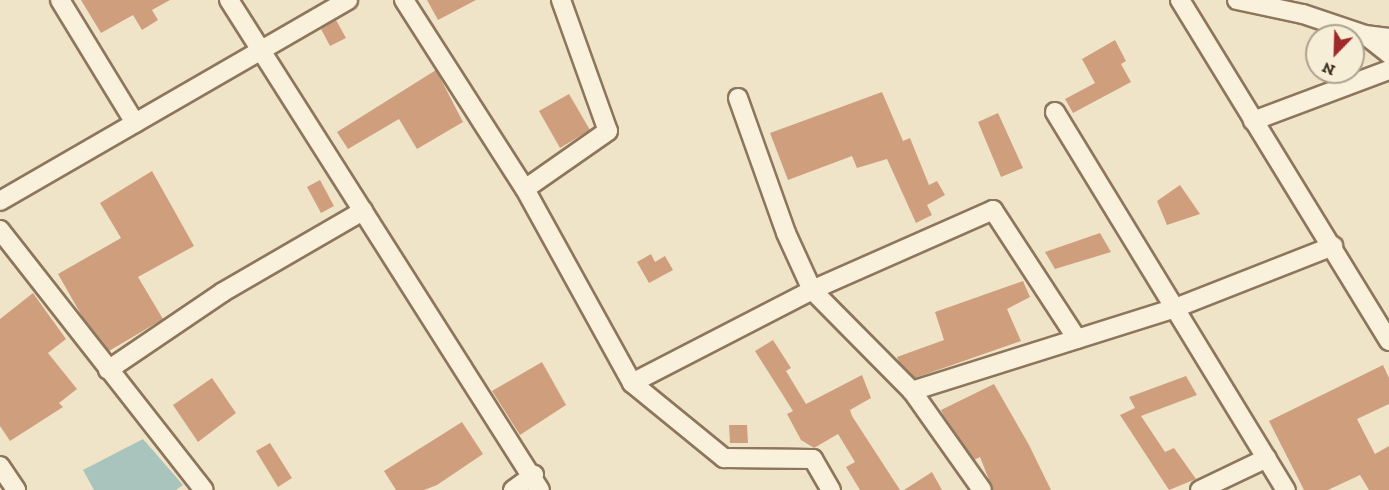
<!DOCTYPE html>
<style>
body{margin:0}
#map{position:relative;width:1389px;height:490px;overflow:hidden;background:#f0e4c8;font-family:"Zilla Slab",serif}
div>[style]{position:absolute}
.water>*{inset:0;background:#a9c4bc}
.building>*{inset:0;background:#cf9f7d}
.roads{filter:drop-shadow(2px 0 #8d765c) drop-shadow(-2px 0 #8d765c) drop-shadow(0 2px #8d765c) drop-shadow(0 -2px #8d765c)}
.minor>*{height:18px;margin:-9px;padding:0 9px;transform-origin:9px;border-radius:9px;background:#faf1dc}
span{translate:-50% -50%;white-space:nowrap;text-align:center;line-height:1.15;-webkit-text-stroke:4.5px #f7eed8;paint-order:stroke}
.north{position:absolute;left:1305px;top:24px;width:60px;height:60px;box-sizing:border-box;background:#f7eed8;border:2px solid #ada18e;border-radius:50%;rotate:203deg;font-size:16px;font-weight:700;line-height:24px;text-align:center;color:#3d2e20}
.north::after{content:'';display:block;margin:auto;width:21px;height:27px;background:#9e2a2b;clip-path:polygon(50% 0,100% 100%,50% 72%,0 100%)}
</style>
<div id="map">
<div class="water">
<i style="clip-path:polygon(143px 439px,183px 485px,176px 490px,94px 490px,83px 470px)"></i>
</div>
<div class="building">
<i style="clip-path:polygon(81px 0,170px 0,152px 10px,158px 20px,142px 30px,133px 15px,101px 33px)"></i>
<i style="clip-path:polygon(427px 0,476px 0,438px 20px)"></i>
<i style="clip-path:polygon(336px 20px,346px 38px,330px 46px,321px 29px)"></i>
<i style="clip-path:polygon(1115px 40px,1126px 61px,1121px 64px,1131px 82px,1073px 113px,1065px 99px,1095px 83px,1082px 59px)"></i>
<i style="clip-path:polygon(436px 70px,463px 122px,417px 149px,399px 119px,348px 149px,337px 132px)"></i>
<i style="clip-path:polygon(882px 92px,903px 141px,910px 138px,929px 185px,937px 181px,945px 195px,927px 205px,932px 215px,916px 223px,887px 159px,857px 168px,852px 156px,788px 180px,770px 133px)"></i>
<i style="clip-path:polygon(569px 94px,590px 130px,560px 148px,539px 111px)"></i>
<i style="clip-path:polygon(998px 113px,1023px 168px,1001px 177px,978px 122px)"></i>
<i style="clip-path:polygon(152px 171px,194px 246px,138px 277px,163px 319px,109px 351px,83px 318px,58px 274px,121px 238px,100px 203px)"></i>
<i style="clip-path:polygon(320px 180px,334px 206px,321px 213px,307px 187px)"></i>
<i style="clip-path:polygon(1180px 185px,1200px 214px,1167px 225px,1157px 201px)"></i>
<i style="clip-path:polygon(1100px 233px,1111px 252px,1055px 269px,1045px 252px)"></i>
<i style="clip-path:polygon(651px 254px,655px 262px,665px 256px,673px 270px,649px 283px,637px 262px)"></i>
<i style="clip-path:polygon(1023px 281px,1030px 297px,1007px 309px,1021px 341px,915px 378px,899px 362px,897px 357px,944px 340px,935px 312px)"></i>
<i style="clip-path:polygon(33px 293px,66px 339px,48px 353px,77px 389px,59px 403px,63px 407px,10px 441px,0 426px,0 319px)"></i>
<i style="clip-path:polygon(773px 340px,791px 368px,786px 371px,806px 404px,862px 375px,871px 398px,850px 410px,852px 416px,900px 490px,860px 490px,846px 467px,855px 462px,838px 434px,814px 448px,801px 440px,787px 414px,793px 411px,755px 351px)"></i>
<i style="clip-path:polygon(542px 362px,566px 405px,520px 435px,492px 391px)"></i>
<i style="clip-path:polygon(1383px 365px,1389px 378px,1389px 404px,1357px 419px,1375px 454px,1389px 446px,1389px 490px,1369px 490px,1360px 475px,1328px 490px,1304px 490px,1269px 421px)"></i>
<i style="clip-path:polygon(1186px 376px,1197px 395px,1141px 416px,1165px 452px,1174px 448px,1196px 479px,1169px 490px,1120px 415px,1135px 408px,1129px 397px)"></i>
<i style="clip-path:polygon(212px 378px,236px 413px,198px 442px,173px 405px)"></i>
<i style="clip-path:polygon(994px 384px,1029px 445px,1051px 490px,993px 490px,980px 457px,974px 460px,944px 416px,941px 410px)"></i>
<i style="clip-path:polygon(462px 422px,483px 454px,437px 485px,424px 490px,396px 490px,384px 471px)"></i>
<i style="clip-path:polygon(729px 425px,747px 425px,748px 443px,730px 443px)"></i>
<i style="clip-path:polygon(270px 443px,292px 478px,278px 487px,256px 451px)"></i>
<i style="clip-path:polygon(932px 472px,942px 490px,904px 490px)"></i>
</div>
<div class="roads">
<div class="minor">
<i style="left:60px;top:0;width:144px;rotate:58.6deg"></i>
<i style="left:229px;top:0;width:580px;rotate:57.6deg"></i>
<i style="left:404px;top:0;width:224px;rotate:57.4deg"></i>
<i style="left:561px;top:0;width:139px;rotate:70.3deg"></i>
<i style="left:608px;top:131px;width:101px;rotate:145.1deg"></i>
<i style="left:525px;top:189px;width:222px;rotate:61.1deg"></i>
<i style="left:632px;top:383px;width:119px;rotate:39.2deg"></i>
<i style="left:724px;top:458px;width:89px;rotate:0.6deg"></i>
<i style="left:813px;top:459px;width:36px;rotate:60deg"></i>
<i style="left:1180px;top:0;width:400px;rotate:58.5deg"></i>
<i style="left:1237px;top:0;width:67px;rotate:12deg"></i>
<i style="left:1303px;top:14px;width:65px;rotate:18.7deg"></i>
<i style="left:1365px;top:35px;width:24px;rotate:7deg"></i>
<i style="left:1365px;top:35px;width:31px;rotate:38deg"></i>
<i style="left:738px;top:98px;width:143px;rotate:70.4deg"></i>
<i style="left:786px;top:233px;width:63px;rotate:65.5deg"></i>
<i style="left:812px;top:290px;width:198px;rotate:-23.8deg"></i>
<i style="left:993px;top:210px;width:154px;rotate:56.9deg"></i>
<i style="left:1055px;top:112px;width:443px;rotate:58.6deg"></i>
<i style="left:1253px;top:121px;width:145px;rotate:-20.6deg"></i>
<i style="left:0;top:201px;width:402px;rotate:-30deg"></i>
<i style="left:0;top:230px;width:330px;rotate:51.9deg"></i>
<i style="left:108px;top:370px;width:139px;rotate:-34.1deg"></i>
<i style="left:223px;top:292px;width:162px;rotate:-30.1deg"></i>
<i style="left:632px;top:383px;width:203px;rotate:-27.3deg"></i>
<i style="left:812px;top:290px;width:142px;rotate:45.3deg"></i>
<i style="left:912px;top:391px;width:121px;rotate:54.7deg"></i>
<i style="left:912px;top:391px;width:276px;rotate:-17.5deg"></i>
<i style="left:1175px;top:308px;width:170px;rotate:-21.4deg"></i>
<i style="left:0;top:466px;width:29px;rotate:56deg"></i>
<i style="left:513px;top:490px;width:26px;rotate:-36deg"></i>
<i style="left:1200px;top:490px;width:74px;rotate:-25.5deg"></i>
</div>
</div>
<div class="north">N</div>
</div>
